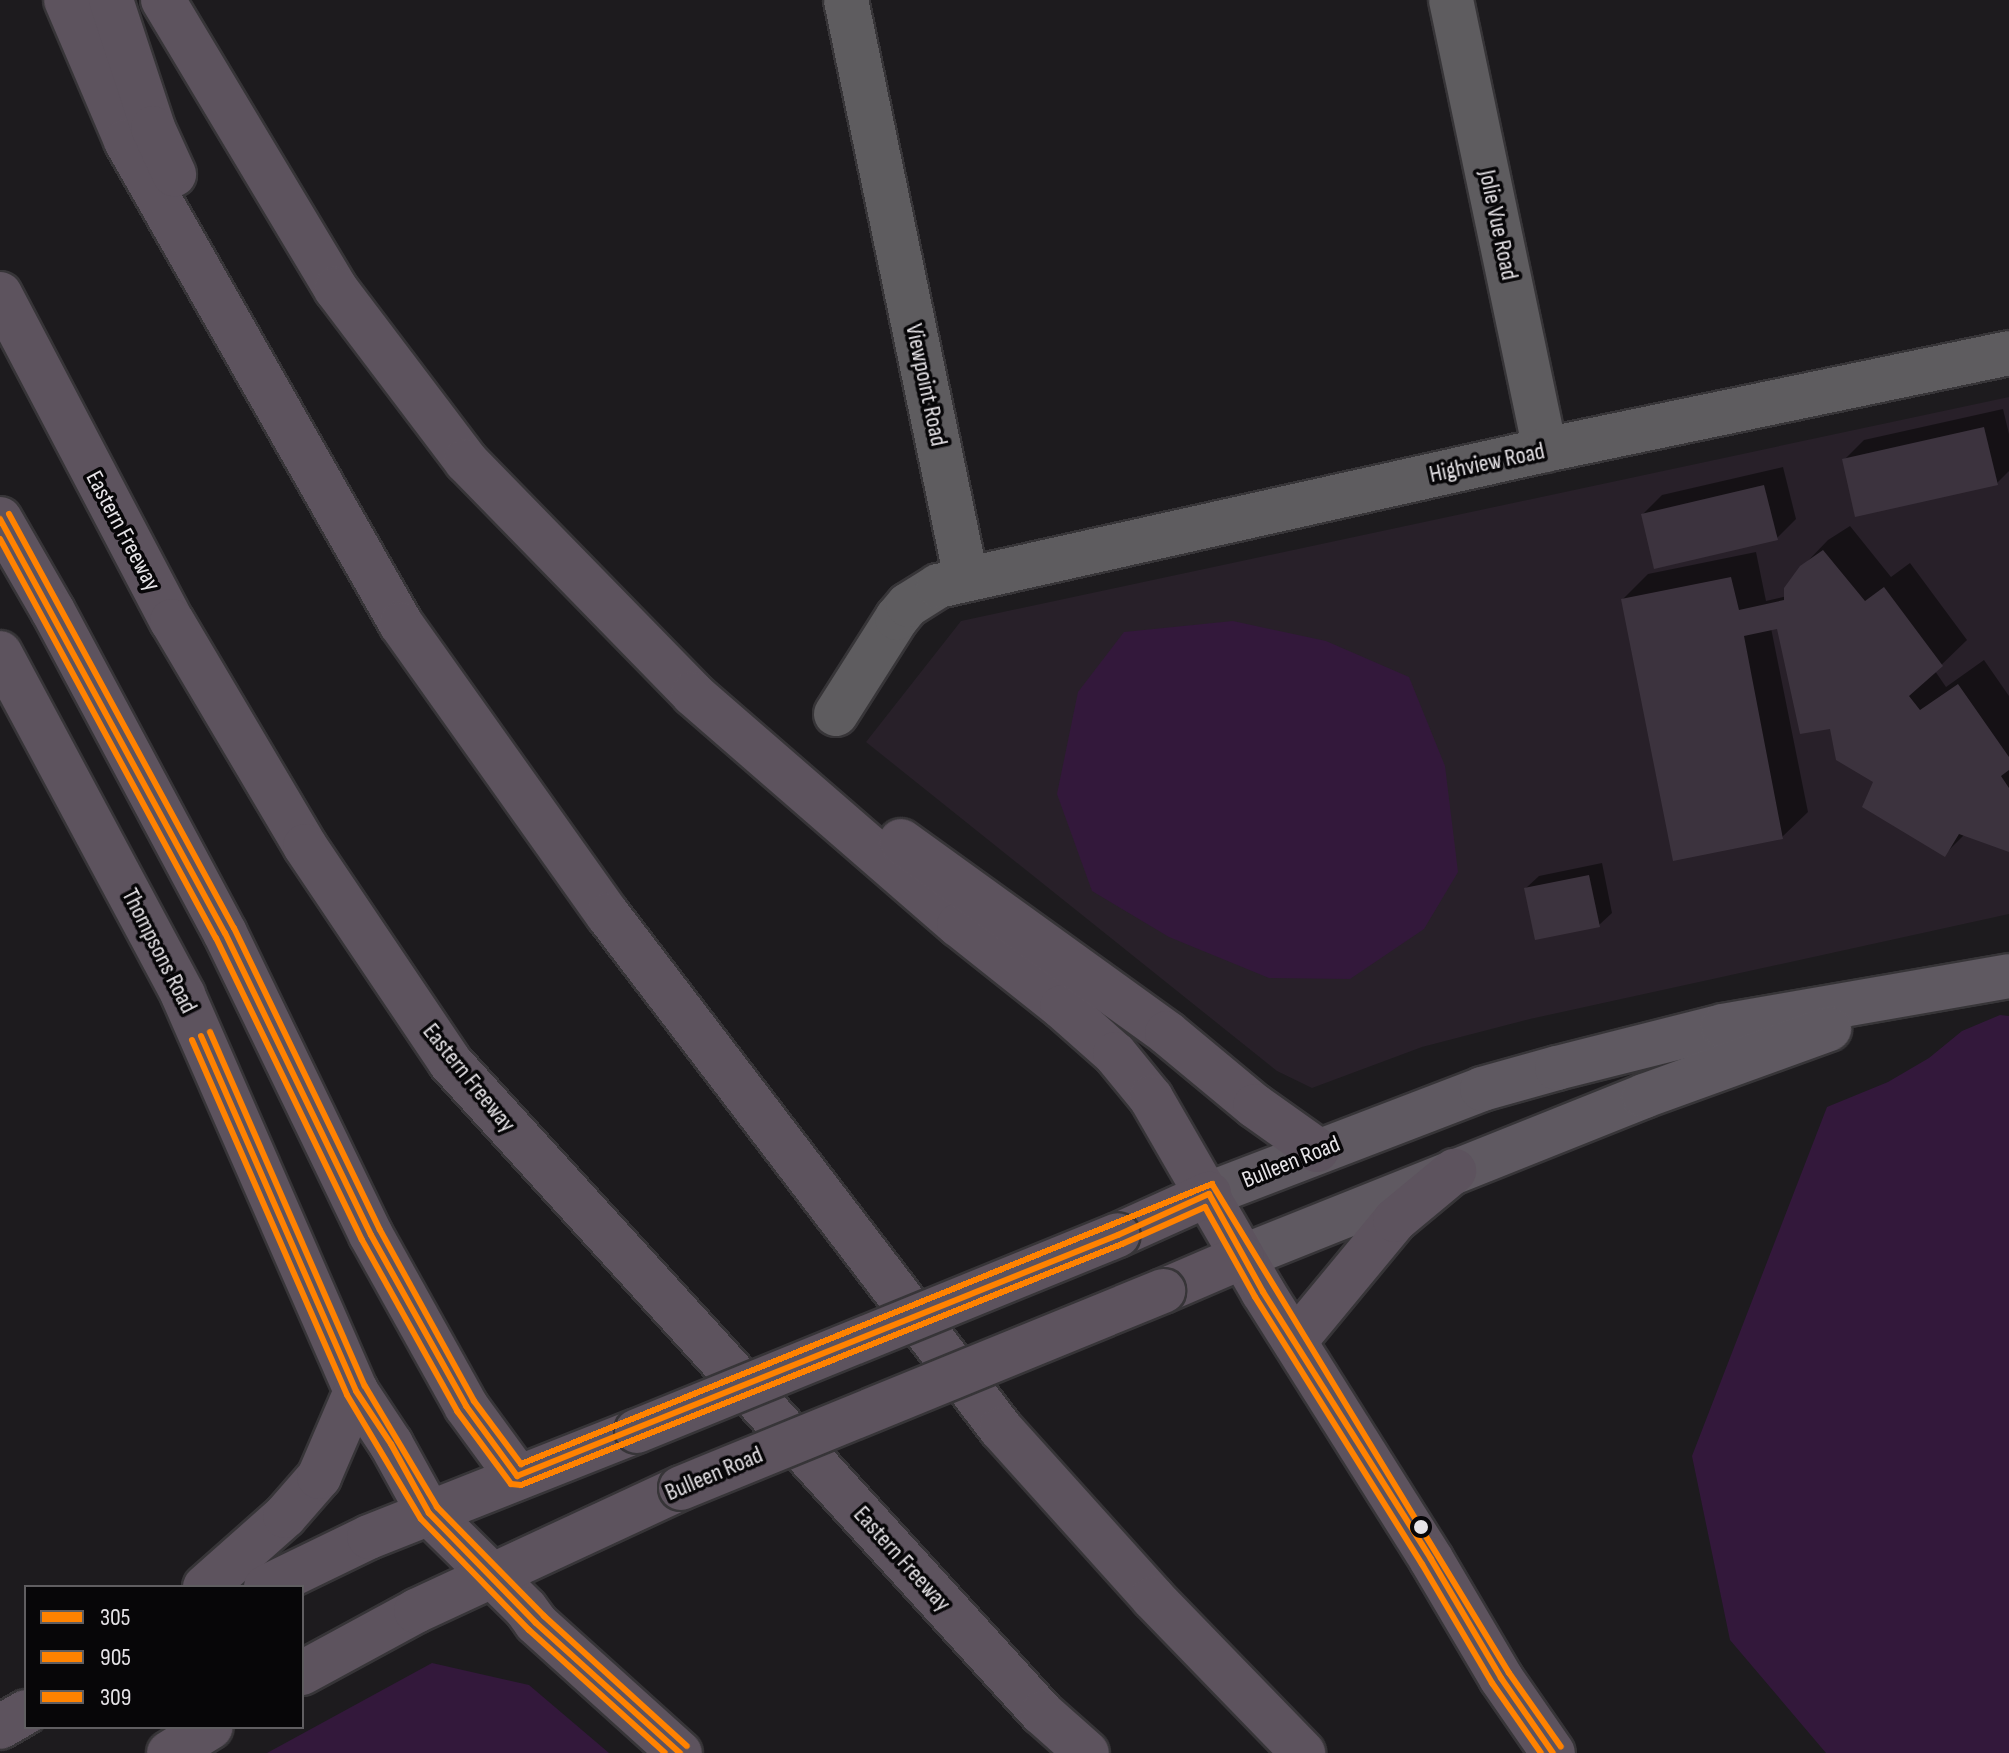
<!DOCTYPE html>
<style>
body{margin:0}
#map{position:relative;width:2009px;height:1753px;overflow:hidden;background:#1d1b1e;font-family:"Sofia Sans Condensed",sans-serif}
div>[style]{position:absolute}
.built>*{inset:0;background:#282029}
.green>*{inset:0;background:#33183b}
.shadow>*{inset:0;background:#0007}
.building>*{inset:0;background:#3c333e}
.roads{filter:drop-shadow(2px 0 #373538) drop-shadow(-2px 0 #373538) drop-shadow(0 2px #373538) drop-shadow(0 -2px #373538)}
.minor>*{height:44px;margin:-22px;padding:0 22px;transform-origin:22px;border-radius:22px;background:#5e5c5f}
.major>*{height:44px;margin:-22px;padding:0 22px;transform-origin:22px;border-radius:22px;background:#5f5961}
.highway>*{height:44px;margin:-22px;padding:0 22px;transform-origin:22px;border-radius:22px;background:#5d535e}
.bridges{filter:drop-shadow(2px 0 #373538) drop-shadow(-2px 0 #373538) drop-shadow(0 2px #373538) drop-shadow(0 -2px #373538)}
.highway-bridge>*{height:44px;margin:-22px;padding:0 22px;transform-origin:22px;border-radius:22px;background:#5d535e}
.bus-1>*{height:6px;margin:-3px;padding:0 3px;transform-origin:3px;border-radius:3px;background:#ff8200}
.bus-2>*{height:6px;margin:-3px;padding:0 3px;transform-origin:3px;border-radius:3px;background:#ff8200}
.bus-3>*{height:6px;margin:-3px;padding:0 3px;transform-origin:3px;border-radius:3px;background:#ff8200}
.dots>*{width:22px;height:22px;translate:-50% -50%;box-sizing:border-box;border:4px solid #070608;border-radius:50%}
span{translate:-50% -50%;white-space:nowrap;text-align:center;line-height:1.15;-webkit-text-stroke:7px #070608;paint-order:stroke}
.street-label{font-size:24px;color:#e6e3e7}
.legend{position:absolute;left:24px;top:1585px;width:280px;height:144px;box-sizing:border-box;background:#070608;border:2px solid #605e61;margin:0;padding:10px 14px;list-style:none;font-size:24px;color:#e6e3e7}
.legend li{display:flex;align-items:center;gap:16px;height:40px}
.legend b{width:40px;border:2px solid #605e61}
</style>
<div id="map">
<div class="built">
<i style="clip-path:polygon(2009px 397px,2009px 914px,1530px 1019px,1422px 1047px,1312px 1088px,1277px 1071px,866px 742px,961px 621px)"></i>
</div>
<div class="green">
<i style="clip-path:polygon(1233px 621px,1326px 641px,1409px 677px,1445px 766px,1458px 872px,1424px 929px,1350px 979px,1269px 978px,1169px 937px,1092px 891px,1057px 794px,1078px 692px,1124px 632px)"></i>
<i style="clip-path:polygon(2000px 1015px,2009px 1016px,2009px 1753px,1826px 1753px,1730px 1640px,1692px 1456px,1827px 1107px,1888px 1082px,1929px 1058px,1962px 1031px)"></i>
<i style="clip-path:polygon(432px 1663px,529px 1685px,609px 1753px,267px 1753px)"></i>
</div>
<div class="shadow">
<i style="clip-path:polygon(2003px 409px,2009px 434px,2009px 471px,1997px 483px,1845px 459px,1864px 440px)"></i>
<i style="clip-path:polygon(1783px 467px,1796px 519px,1777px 538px,1643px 514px,1662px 495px)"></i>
<i style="clip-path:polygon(1850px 526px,1891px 577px,1910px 563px,1967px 640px,1935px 671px,1946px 687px,1984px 660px,2009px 696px,2009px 850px,1965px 834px,1944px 855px,1832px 727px,1778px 627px,1771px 628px,1808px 812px,1782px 837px,1623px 599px,1648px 574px,1756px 552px,1766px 601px,1787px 596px,1802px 567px,1828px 540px)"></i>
<i style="clip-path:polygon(1602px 863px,1612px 913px,1599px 925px,1526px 888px,1539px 876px)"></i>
</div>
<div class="building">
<i style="clip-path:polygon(1984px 427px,1998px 485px,1855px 517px,1842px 459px)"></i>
<i style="clip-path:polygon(1764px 485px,1778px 540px,1654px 569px,1641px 514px)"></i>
<i style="clip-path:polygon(1823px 550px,1865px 601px,1884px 587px,1943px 666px,1909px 696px,1920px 710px,1958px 684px,2009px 757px,2009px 770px,2001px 776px,2009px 788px,2009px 852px,1959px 834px,1945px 857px,1862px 807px,1873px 782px,1836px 760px,1830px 729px,1800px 734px,1777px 629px,1744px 636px,1783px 839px,1673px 861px,1621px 599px,1731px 577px,1739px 610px,1784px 600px,1784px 588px,1800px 566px)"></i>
<i style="clip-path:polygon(1589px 875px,1600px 927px,1535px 940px,1524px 888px)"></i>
</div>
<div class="roads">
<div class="minor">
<i style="left:846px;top:0;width:590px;rotate:78.27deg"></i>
<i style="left:1451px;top:0;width:460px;rotate:78.2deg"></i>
<i style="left:836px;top:714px;width:114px;rotate:-57.6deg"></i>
<i style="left:897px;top:618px;width:17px;rotate:-50deg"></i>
<i style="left:908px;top:605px;width:36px;rotate:-32deg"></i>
<i style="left:938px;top:586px;width:622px;rotate:-12.63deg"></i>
<i style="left:1545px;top:450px;width:474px;rotate:-11.8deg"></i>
</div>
<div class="major">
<i style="left:1209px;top:1194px;width:292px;rotate:-21deg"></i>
<i style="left:1482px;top:1089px;width:78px;rotate:-15.6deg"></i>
<i style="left:1557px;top:1068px;width:171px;rotate:-14.2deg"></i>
<i style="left:1723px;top:1026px;width:290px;rotate:-9.9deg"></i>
<i style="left:1242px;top:1257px;width:433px;rotate:-21.8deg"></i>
<i style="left:1644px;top:1096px;width:197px;rotate:-19.9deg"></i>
</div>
<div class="highway">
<i style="left:66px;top:0;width:153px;rotate:66.9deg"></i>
<i style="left:126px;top:141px;width:556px;rotate:60.34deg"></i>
<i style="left:401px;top:624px;width:357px;rotate:54.6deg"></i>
<i style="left:608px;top:915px;width:647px;rotate:52.6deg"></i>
<i style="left:1001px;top:1429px;width:227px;rotate:48deg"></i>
<i style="left:1153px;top:1598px;width:216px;rotate:45.9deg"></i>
<i style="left:111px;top:0;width:135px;rotate:71.8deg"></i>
<i style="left:153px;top:128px;width:51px;rotate:65.5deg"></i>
<i style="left:163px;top:0;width:337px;rotate:59.1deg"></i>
<i style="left:336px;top:289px;width:216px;rotate:52.9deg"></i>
<i style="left:466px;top:461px;width:325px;rotate:45.7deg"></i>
<i style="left:693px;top:694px;width:352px;rotate:41deg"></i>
<i style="left:959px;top:925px;width:132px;rotate:38.5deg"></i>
<i style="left:1062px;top:1007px;width:71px;rotate:41.6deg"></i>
<i style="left:1115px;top:1054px;width:57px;rotate:50.7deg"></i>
<i style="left:1151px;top:1098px;width:224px;rotate:60deg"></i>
<i style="left:1263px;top:1292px;width:315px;rotate:57.8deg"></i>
<i style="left:1431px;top:1559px;width:138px;rotate:59.5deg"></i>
<i style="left:1501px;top:1678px;width:91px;rotate:55.3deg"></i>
<i style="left:0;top:294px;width:369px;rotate:62.3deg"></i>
<i style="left:172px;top:621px;width:261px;rotate:59.4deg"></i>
<i style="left:305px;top:846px;width:260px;rotate:56.1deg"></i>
<i style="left:450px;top:1062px;width:880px;rotate:47.72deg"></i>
<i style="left:1042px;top:1713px;width:60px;rotate:41.6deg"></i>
<i style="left:0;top:519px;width:106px;rotate:60.1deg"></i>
<i style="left:53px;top:611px;width:365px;rotate:61.9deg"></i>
<i style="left:225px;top:933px;width:335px;rotate:64.2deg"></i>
<i style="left:371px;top:1235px;width:196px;rotate:60.9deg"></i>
<i style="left:466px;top:1406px;width:87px;rotate:53.9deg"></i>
<i style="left:0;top:653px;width:388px;rotate:61.8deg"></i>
<i style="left:183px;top:995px;width:432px;rotate:66.4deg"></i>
<i style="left:356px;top:1391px;width:64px;rotate:56.6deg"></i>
<i style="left:391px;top:1444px;width:79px;rotate:61.2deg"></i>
<i style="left:429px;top:1513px;width:136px;rotate:44.7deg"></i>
<i style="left:526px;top:1609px;width:17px;rotate:54deg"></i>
<i style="left:536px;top:1623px;width:194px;rotate:42.1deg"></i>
<i style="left:901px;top:841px;width:328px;rotate:35.8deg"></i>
<i style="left:1167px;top:1033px;width:114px;rotate:39.7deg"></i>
<i style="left:1255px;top:1106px;width:76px;rotate:35.4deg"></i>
<i style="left:1118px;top:1235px;width:100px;rotate:-24.3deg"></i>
<i style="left:1163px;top:1291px;width:86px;rotate:-23.3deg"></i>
<i style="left:1295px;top:1341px;width:157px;rotate:-50.4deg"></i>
<i style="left:1395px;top:1220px;width:77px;rotate:-39.7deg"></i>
<i style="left:205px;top:1587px;width:107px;rotate:-41.6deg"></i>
<i style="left:285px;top:1516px;width:52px;rotate:-48.9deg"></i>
<i style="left:319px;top:1477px;width:94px;rotate:-66.7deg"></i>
<i style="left:266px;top:1587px;width:114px;rotate:-25.9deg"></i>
<i style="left:369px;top:1537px;width:288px;rotate:-21.6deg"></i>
<i style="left:302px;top:1673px;width:130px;rotate:-28.5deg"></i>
<i style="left:416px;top:1611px;width:292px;rotate:-24.9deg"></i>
<i style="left:0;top:1727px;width:30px;rotate:-30deg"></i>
<i style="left:169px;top:1753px;width:49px;rotate:-31.8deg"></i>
</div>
</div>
<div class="bridges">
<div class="highway-bridge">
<i style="left:637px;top:1431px;width:519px;rotate:-22.17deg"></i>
<i style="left:681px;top:1488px;width:521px;rotate:-22.23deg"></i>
</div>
</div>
<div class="bus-1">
<i style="left:0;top:519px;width:471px;rotate:61.5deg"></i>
<i style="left:225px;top:933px;width:335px;rotate:64.2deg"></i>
<i style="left:371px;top:1235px;width:196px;rotate:60.9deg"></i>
<i style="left:466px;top:1406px;width:87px;rotate:53.9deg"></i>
<i style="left:517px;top:1476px;width:648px;rotate:-21.85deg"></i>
<i style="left:1118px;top:1235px;width:100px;rotate:-24.3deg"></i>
<i style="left:1209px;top:1194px;width:112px;rotate:61.1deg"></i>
<i style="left:1263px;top:1292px;width:315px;rotate:57.8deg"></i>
<i style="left:1431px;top:1559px;width:138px;rotate:59.5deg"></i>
<i style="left:1501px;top:1678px;width:91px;rotate:55.3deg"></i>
<i style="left:201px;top:1036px;width:387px;rotate:66.4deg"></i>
<i style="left:356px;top:1391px;width:64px;rotate:56.6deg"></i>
<i style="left:391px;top:1444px;width:79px;rotate:61.2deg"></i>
<i style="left:429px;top:1513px;width:153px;rotate:45.8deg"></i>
<i style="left:536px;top:1623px;width:194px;rotate:42.1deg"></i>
</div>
<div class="bus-2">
<i style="left:0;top:539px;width:454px;rotate:61.6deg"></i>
<i style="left:216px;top:938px;width:335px;rotate:64.2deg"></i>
<i style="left:362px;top:1240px;width:196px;rotate:60.9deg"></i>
<i style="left:457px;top:1411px;width:91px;rotate:53.5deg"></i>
<i style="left:511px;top:1484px;width:10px;rotate:6deg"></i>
<i style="left:521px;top:1485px;width:648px;rotate:-21.85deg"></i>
<i style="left:1122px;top:1244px;width:91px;rotate:-24deg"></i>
<i style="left:1205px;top:1207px;width:103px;rotate:60.9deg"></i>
<i style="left:1255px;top:1297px;width:315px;rotate:58deg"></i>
<i style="left:1422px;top:1564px;width:138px;rotate:59.5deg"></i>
<i style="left:1492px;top:1683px;width:85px;rotate:55deg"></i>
<i style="left:192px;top:1040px;width:387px;rotate:66.4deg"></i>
<i style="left:347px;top:1395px;width:144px;rotate:59.2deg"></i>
<i style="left:421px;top:1519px;width:155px;rotate:45.8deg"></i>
<i style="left:529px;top:1630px;width:183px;rotate:42.1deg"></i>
</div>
<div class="bus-3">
<i style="left:9px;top:514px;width:471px;rotate:61.5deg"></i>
<i style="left:234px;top:928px;width:335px;rotate:64.2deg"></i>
<i style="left:380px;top:1230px;width:195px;rotate:61.2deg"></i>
<i style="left:474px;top:1401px;width:79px;rotate:53.3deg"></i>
<i style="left:521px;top:1464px;width:746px;rotate:-22.06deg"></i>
<i style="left:1212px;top:1184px;width:572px;rotate:58.73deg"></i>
<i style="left:1509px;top:1673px;width:90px;rotate:54.9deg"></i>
<i style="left:210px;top:1032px;width:386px;rotate:66.4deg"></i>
<i style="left:365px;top:1386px;width:141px;rotate:59.2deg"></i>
<i style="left:437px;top:1507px;width:153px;rotate:45.5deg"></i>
<i style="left:544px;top:1616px;width:193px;rotate:42.3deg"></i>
</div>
<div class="dots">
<i style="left:1421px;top:1527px;background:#e6e3e7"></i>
</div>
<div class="street-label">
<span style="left:1498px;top:225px;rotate:78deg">Jolie Vue Road</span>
<span style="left:926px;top:385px;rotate:78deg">Viewpoint Road</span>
<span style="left:1487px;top:463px;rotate:-12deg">Highview Road</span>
<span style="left:123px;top:531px;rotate:62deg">Eastern Freeway</span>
<span style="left:159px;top:951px;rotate:63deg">Thompsons Road</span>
<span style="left:469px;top:1078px;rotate:51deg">Eastern Freeway</span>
<span style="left:1291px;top:1162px;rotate:-22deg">Bulleen Road</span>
<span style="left:714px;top:1474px;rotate:-23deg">Bulleen Road</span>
<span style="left:902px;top:1559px;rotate:48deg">Eastern Freeway</span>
</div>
<ul class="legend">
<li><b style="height:10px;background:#ff8200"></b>305</li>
<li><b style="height:10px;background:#ff8200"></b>905</li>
<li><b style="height:10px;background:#ff8200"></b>309</li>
</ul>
</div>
